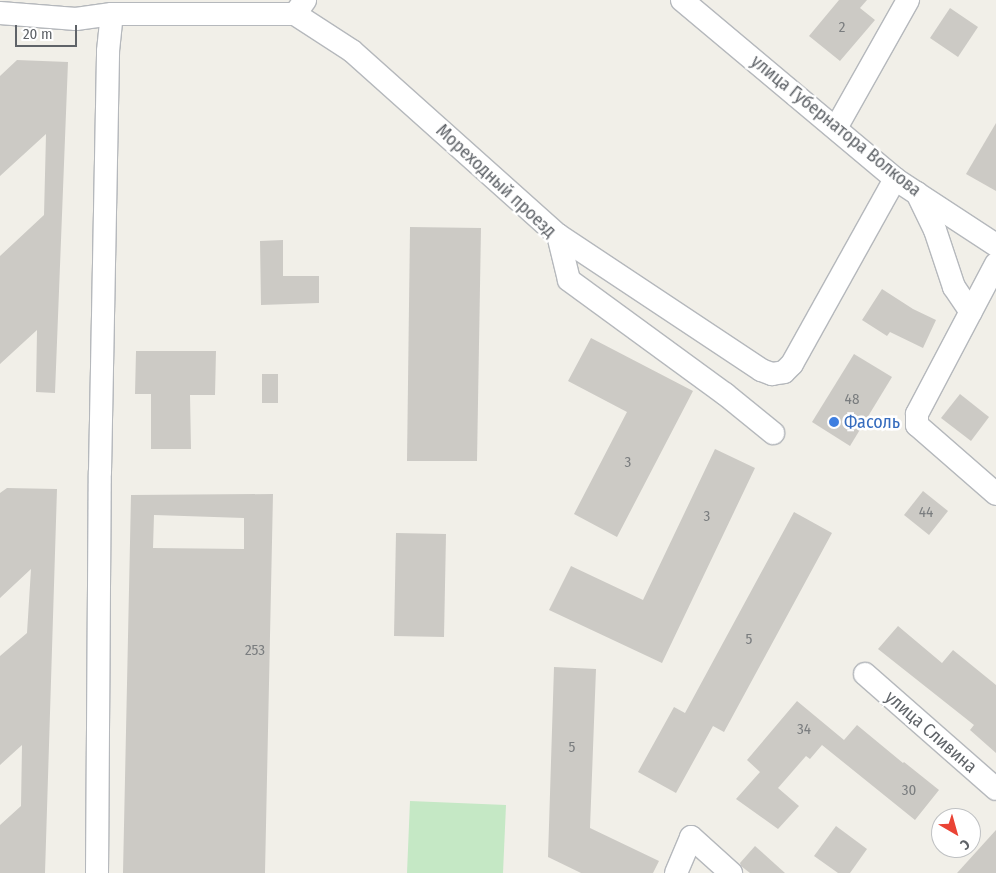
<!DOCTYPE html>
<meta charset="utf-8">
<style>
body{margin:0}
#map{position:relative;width:996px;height:873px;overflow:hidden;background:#f1efe8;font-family:"Fira Sans Condensed",sans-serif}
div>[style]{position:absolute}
.green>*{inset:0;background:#c5e8c5}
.building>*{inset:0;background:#cccac5}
.roads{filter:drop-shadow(1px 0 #b5b8bc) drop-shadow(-1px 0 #b5b8bc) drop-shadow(0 1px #b5b8bc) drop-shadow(0 -1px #b5b8bc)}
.minor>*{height:22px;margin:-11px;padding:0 11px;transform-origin:11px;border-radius:11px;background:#fff}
.dots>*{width:14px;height:14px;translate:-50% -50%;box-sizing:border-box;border:2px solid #fff;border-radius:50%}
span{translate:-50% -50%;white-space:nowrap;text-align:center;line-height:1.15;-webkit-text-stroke:5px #fff;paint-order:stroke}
.number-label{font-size:15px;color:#7a7d7f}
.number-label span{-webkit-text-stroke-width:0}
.street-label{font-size:18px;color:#5f6368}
.shop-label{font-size:18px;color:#366cbe}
.left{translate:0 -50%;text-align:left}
.north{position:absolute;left:931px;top:808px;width:50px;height:50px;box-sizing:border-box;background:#fff;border:1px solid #bfc1c3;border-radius:50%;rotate:142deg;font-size:14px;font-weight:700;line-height:20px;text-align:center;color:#5f6368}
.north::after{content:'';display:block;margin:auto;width:18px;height:22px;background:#ea4335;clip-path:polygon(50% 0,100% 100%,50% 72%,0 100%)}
.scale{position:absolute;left:15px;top:25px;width:62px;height:22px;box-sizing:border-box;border:2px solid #5f6368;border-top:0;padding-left:6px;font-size:15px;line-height:18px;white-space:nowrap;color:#5f6368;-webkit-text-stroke:4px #fff;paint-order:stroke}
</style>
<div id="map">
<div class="green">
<i style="clip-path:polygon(410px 801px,506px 805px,503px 873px,407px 873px)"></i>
</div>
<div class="building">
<i style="clip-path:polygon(839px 0,867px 0,860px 8px,875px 20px,840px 61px,809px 36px)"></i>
<i style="clip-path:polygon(950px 8px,978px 27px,958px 57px,930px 38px)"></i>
<i style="clip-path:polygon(17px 60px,68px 62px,55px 393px,36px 392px,37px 330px,0 364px,0 256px,44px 215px,46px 134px,0 176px,0 76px)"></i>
<i style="clip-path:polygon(996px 123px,996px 191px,966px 174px)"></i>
<i style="clip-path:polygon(410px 227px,481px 228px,477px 461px,407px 461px)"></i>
<i style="clip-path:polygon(283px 240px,283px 276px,319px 276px,319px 303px,261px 305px,260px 241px)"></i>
<i style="clip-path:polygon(882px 289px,913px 309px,936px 320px,923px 348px,890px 332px,887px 336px,862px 320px)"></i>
<i style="clip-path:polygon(591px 338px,693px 391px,617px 537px,574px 514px,627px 412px,568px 381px)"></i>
<i style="clip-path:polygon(136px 351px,216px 351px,215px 395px,190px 395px,191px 449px,151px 449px,151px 394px,135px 394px)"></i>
<i style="clip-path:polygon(854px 354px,892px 377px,850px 446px,812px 422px)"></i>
<i style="clip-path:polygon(262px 374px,278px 374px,278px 403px,262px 403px)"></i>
<i style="clip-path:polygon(960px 394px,989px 417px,971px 441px,941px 418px)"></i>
<i style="clip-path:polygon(715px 449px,755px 468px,662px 663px,549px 610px,571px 566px,643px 600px)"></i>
<i style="clip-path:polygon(7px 488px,57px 489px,45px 873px,0 873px,0 825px,21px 806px,22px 745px,0 765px,0 656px,27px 633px,31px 569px,0 598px,0 493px)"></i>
<i style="clip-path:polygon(923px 491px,948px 511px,929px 535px,904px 515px)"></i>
<i style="clip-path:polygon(evenodd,273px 494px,265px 873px,123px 873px,131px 495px,273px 494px,154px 515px,244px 518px,244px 549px,153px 548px,154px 515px)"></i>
<i style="clip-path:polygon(794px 512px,832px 533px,724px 732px,713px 726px,676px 793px,638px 772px,674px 707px,685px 713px)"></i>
<i style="clip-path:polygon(396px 533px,446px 534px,444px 637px,394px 636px)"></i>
<i style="clip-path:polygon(898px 626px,942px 663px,953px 650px,996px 685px,996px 753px,970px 730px,974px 725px,878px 649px)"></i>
<i style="clip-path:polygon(554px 667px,596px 669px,590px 828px,659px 861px,653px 873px,581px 873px,548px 857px)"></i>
<i style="clip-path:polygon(797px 701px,844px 740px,857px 725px,903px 763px,904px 762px,939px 790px,915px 820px,822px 745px,810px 759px,806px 756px,778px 788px,799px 806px,778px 829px,736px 799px,760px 772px,747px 760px)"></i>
<i style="clip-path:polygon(836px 826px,867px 849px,850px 873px,838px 873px,814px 856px)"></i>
<i style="clip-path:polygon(996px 830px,996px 873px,957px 873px)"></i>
<i style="clip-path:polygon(755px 846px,785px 873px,750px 873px,741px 866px,740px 863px)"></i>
</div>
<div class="roads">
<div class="minor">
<i style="left:682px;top:0;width:278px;rotate:40deg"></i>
<i style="left:895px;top:179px;width:121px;rotate:33.2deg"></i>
<i style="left:0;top:13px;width:76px;rotate:4.5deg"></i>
<i style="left:76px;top:19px;width:36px;rotate:-8deg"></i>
<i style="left:112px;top:14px;width:183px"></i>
<i style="left:295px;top:14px;width:17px;rotate:-54deg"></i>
<i style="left:295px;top:14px;width:68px;rotate:33deg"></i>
<i style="left:352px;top:51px;width:276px;rotate:41.8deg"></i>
<i style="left:558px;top:235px;width:46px;rotate:76.3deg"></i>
<i style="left:569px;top:280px;width:193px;rotate:36.2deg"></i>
<i style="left:725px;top:394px;width:62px;rotate:39.1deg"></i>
<i style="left:836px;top:128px;width:147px;rotate:-60.6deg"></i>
<i style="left:917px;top:193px;width:41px;rotate:64.1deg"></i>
<i style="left:935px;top:230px;width:60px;rotate:71.6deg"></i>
<i style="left:954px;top:287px;width:30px;rotate:56deg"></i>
<i style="left:558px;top:235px;width:244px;rotate:33.6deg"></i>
<i style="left:761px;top:370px;width:12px;rotate:20deg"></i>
<i style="left:772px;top:374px;width:12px;rotate:-9deg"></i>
<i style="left:784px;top:372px;width:11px;rotate:-45deg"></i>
<i style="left:792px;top:364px;width:212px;rotate:-60.9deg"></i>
<i style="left:996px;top:264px;width:170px;rotate:117.8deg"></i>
<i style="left:917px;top:414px;width:11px;rotate:90deg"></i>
<i style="left:917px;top:425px;width:105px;rotate:41.1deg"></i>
<i style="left:865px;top:674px;width:174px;rotate:41.3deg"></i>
<i style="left:97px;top:873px;width:401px;rotate:-89.6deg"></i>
<i style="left:100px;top:472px;width:421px;rotate:-88.9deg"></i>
<i style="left:108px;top:51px;width:37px;rotate:-84deg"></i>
<i style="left:676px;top:873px;width:39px;rotate:-67deg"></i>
<i style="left:691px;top:837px;width:54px;rotate:42deg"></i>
</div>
</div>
<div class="dots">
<i style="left:834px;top:422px;background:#3f7fe0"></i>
</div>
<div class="number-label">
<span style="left:842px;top:28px">2</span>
<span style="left:852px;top:400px">48</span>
<span style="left:628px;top:463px">3</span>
<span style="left:926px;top:513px">44</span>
<span style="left:707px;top:517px">3</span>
<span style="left:749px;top:640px">5</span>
<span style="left:255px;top:651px">253</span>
<span style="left:804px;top:730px">34</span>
<span style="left:572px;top:748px">5</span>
<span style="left:909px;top:791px">30</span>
</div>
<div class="street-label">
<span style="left:836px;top:126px;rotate:39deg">улица Губернатора Волкова</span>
<span style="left:496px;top:181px;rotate:43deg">Мореходный проезд</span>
<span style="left:931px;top:732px;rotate:41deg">улица Сливина</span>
</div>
<div class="shop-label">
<span class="left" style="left:844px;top:422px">Фасоль</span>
</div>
<div class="north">С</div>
<div class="scale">20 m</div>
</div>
